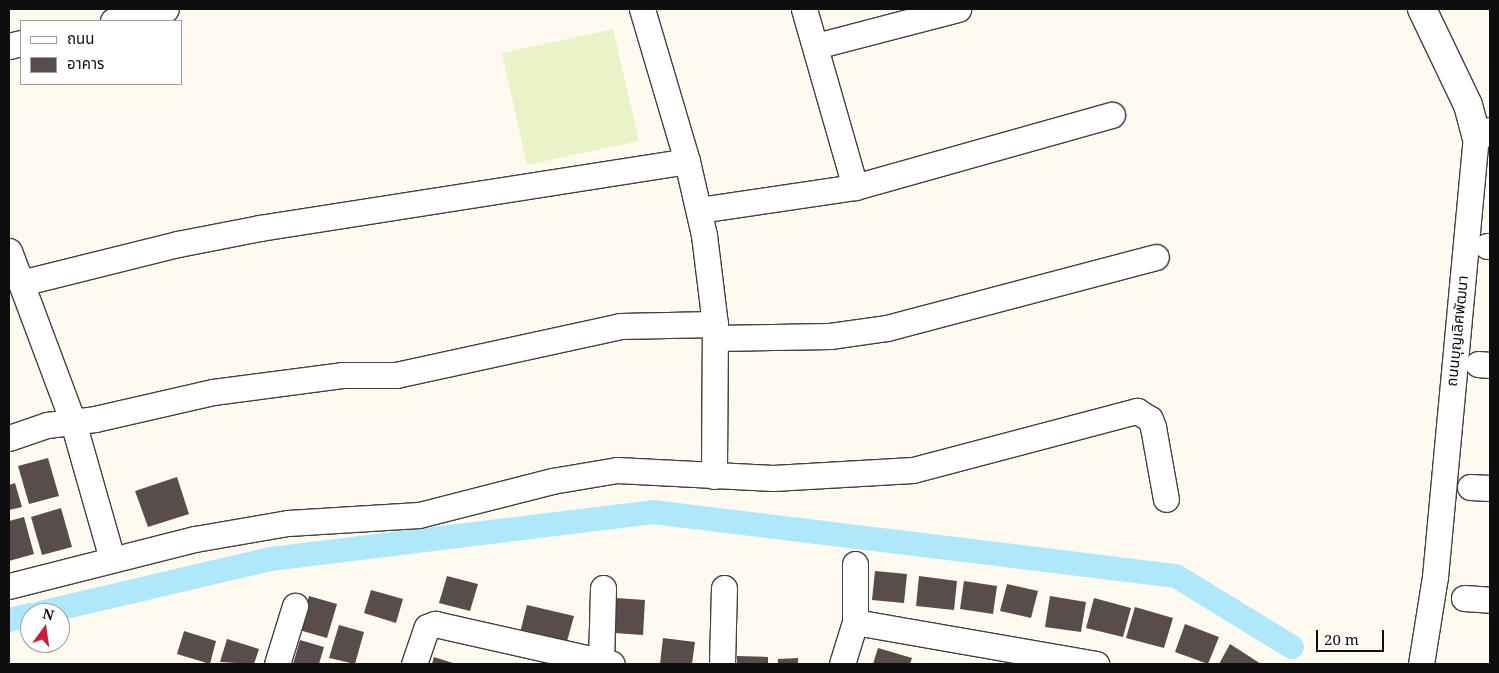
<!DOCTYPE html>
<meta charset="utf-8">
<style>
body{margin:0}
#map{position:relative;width:1499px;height:673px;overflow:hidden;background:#fffaf0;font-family:"Noto Serif","Noto Sans Thai",serif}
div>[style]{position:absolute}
.pitch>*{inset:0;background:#eaf3c8}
.canal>*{height:24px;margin:-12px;padding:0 12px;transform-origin:12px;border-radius:12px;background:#b0e8fb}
.building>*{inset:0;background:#584d4a}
.roads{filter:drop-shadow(1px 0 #414141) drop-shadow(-1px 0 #414141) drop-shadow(0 1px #414141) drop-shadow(0 -1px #414141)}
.minor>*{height:25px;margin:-12.5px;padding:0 12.5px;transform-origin:12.5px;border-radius:12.5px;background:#fff}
.tertiary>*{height:28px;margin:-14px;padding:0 14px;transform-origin:14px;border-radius:14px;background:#fff}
span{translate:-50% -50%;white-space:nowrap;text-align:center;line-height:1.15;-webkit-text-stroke:5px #fff;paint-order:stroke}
.street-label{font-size:15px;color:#0e0e0e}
.frame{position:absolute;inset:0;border:10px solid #0e0e0e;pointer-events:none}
.legend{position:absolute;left:20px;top:20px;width:162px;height:65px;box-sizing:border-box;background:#fff;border:1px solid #9f9f9f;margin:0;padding:6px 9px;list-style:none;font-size:15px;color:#0e0e0e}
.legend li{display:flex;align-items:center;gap:10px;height:25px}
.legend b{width:25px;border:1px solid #9f9f9f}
.north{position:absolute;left:20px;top:603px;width:50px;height:50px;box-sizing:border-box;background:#fff;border:1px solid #9f9f9f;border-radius:50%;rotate:14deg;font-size:14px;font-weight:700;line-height:20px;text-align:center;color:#0e0e0e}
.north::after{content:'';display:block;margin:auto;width:18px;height:22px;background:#ca1b39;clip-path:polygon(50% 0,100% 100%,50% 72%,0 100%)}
.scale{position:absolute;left:1316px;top:630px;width:68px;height:22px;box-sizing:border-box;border:2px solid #0e0e0e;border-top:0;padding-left:6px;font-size:15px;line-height:18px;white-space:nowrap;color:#0e0e0e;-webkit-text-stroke:4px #fff;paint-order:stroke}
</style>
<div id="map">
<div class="pitch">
<i style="clip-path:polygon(613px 29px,639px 141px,527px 165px,502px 53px)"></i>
</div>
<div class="canal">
<i style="left:40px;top:613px;width:237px;rotate:-13.2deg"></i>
<i style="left:271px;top:559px;width:385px;rotate:-7deg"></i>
<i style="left:653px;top:512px;width:527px;rotate:6.98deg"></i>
<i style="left:1176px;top:576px;width:136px;rotate:31.5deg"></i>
<i style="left:9px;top:620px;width:22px;rotate:-13deg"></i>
</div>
<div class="building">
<i style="clip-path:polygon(48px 458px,59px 496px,29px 504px,18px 466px)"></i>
<i style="clip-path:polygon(177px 477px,189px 514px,148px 527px,135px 491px)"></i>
<i style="clip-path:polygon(15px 483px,22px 507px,9px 510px,9px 485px)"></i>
<i style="clip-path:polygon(61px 508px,72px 547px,42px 555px,31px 517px)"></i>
<i style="clip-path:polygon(24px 517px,34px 554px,9px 561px,9px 521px)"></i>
<i style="clip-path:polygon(875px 571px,907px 574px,904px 603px,872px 600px)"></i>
<i style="clip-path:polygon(447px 576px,478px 584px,470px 611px,439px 603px)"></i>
<i style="clip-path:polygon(919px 576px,957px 581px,954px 610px,916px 606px)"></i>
<i style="clip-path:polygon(964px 581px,997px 586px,993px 614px,960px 609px)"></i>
<i style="clip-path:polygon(1007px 584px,1038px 591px,1031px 618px,1000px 611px)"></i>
<i style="clip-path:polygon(371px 590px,403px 599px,396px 623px,364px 613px)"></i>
<i style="clip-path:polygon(309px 596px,337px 604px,327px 638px,299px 630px)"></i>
<i style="clip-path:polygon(1050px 596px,1086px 602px,1081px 632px,1045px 627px)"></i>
<i style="clip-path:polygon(616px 598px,645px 600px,643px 635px,614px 633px)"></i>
<i style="clip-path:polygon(1094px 598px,1131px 608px,1123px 637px,1086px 628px)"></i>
<i style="clip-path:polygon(527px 605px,574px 616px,566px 645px,520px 633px)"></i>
<i style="clip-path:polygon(1135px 607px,1173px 618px,1164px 648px,1126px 638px)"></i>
<i style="clip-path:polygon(1185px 624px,1219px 637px,1208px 664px,1175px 652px)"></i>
<i style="clip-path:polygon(339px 625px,364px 632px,355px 664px,329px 658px)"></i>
<i style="clip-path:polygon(184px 631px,216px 641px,210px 664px,177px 654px)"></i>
<i style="clip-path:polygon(663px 638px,695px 642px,692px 664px,660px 664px)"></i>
<i style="clip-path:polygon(227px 639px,259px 649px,254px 664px,220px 662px)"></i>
<i style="clip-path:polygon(300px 640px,324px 647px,319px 664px,293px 664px)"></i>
<i style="clip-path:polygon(1230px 644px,1261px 664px,1219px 664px)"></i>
<i style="clip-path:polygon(878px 648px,912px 658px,910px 664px,873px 664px)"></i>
<i style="clip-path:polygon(737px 656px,768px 657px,768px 664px,737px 664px)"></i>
<i style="clip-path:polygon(434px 657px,456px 664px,432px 664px)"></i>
<i style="clip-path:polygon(798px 658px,798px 664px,778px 664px,778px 659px)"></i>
</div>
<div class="roads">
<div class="minor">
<i style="left:642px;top:9px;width:159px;rotate:73.5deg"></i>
<i style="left:687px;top:161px;width:76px;rotate:77.1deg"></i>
<i style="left:704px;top:235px;width:90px;rotate:83deg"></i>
<i style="left:715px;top:324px;width:152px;rotate:90.4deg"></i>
<i style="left:804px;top:9px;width:185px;rotate:74deg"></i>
<i style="left:113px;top:21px;width:54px;rotate:-12.8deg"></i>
<i style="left:9px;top:46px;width:12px;rotate:-14deg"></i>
<i style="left:816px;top:46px;width:147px;rotate:-14.6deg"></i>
<i style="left:699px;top:210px;width:158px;rotate:-8.4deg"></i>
<i style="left:855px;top:187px;width:267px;rotate:-15.7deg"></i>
<i style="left:1487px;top:246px;width:3px"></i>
<i style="left:9px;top:251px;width:183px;rotate:69.5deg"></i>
<i style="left:73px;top:422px;width:142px;rotate:74.1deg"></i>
<i style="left:21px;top:283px;width:162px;rotate:-14deg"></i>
<i style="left:178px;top:244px;width:84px;rotate:-11deg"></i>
<i style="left:260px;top:228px;width:432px;rotate:-8.9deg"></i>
<i style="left:715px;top:338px;width:115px;rotate:-1deg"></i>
<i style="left:830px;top:336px;width:58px;rotate:-8deg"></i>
<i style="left:887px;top:328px;width:278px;rotate:-14.8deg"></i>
<i style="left:1478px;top:364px;width:12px;rotate:5deg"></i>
<i style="left:9px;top:438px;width:40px;rotate:-18.9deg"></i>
<i style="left:47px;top:425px;width:48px;rotate:-7.1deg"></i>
<i style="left:95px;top:419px;width:121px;rotate:-12.9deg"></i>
<i style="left:213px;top:392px;width:130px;rotate:-7.5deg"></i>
<i style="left:342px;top:375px;width:54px"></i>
<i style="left:396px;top:375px;width:229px;rotate:-12.3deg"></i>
<i style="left:620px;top:326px;width:95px;rotate:-1.2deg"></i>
<i style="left:1470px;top:487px;width:20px;rotate:3deg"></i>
<i style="left:9px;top:586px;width:192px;rotate:-14.2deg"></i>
<i style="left:195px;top:539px;width:94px;rotate:-9.8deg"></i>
<i style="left:288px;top:523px;width:131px;rotate:-3.5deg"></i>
<i style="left:419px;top:515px;width:137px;rotate:-14.3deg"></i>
<i style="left:552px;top:481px;width:66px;rotate:-9.6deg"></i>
<i style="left:617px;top:470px;width:156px;rotate:2.9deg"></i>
<i style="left:773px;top:478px;width:140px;rotate:-3.3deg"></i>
<i style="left:913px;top:470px;width:232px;rotate:-14.8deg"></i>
<i style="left:1137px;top:411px;width:15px;rotate:32deg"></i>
<i style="left:1150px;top:419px;width:9px;rotate:69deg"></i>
<i style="left:1153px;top:427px;width:73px;rotate:79.8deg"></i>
<i style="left:1464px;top:598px;width:26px;rotate:4deg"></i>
<i style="left:855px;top:622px;width:245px;rotate:9.9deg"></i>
<i style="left:601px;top:661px;width:73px;rotate:-88.4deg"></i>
<i style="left:277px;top:664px;width:61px;rotate:-72.8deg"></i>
<i style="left:414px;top:664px;width:39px;rotate:-71deg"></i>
<i style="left:427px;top:627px;width:9px;rotate:-21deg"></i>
<i style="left:435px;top:624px;width:181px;rotate:12.7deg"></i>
<i style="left:722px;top:664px;width:76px;rotate:-88.5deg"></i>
<i style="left:842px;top:664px;width:44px;rotate:-72.8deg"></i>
<i style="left:855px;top:622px;width:58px;rotate:-90deg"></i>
<i style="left:1421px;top:664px;width:88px;rotate:-80.9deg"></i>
<i style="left:1435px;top:577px;width:444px;rotate:-84.7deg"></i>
</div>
<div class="tertiary">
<i style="left:1422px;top:9px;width:106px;rotate:64.4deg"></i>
<i style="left:1468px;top:105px;width:31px;rotate:75deg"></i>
<i style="left:1476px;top:135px;width:14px;rotate:-12deg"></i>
</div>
</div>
<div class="street-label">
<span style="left:1457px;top:331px;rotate:-84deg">ถนนบุญเลิศพัฒนา</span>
</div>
<div class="frame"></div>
<ul class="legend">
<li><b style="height:6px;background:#fff"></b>ถนน</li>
<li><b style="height:14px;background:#584d4a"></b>อาคาร</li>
</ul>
<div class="north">N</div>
<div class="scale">20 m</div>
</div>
